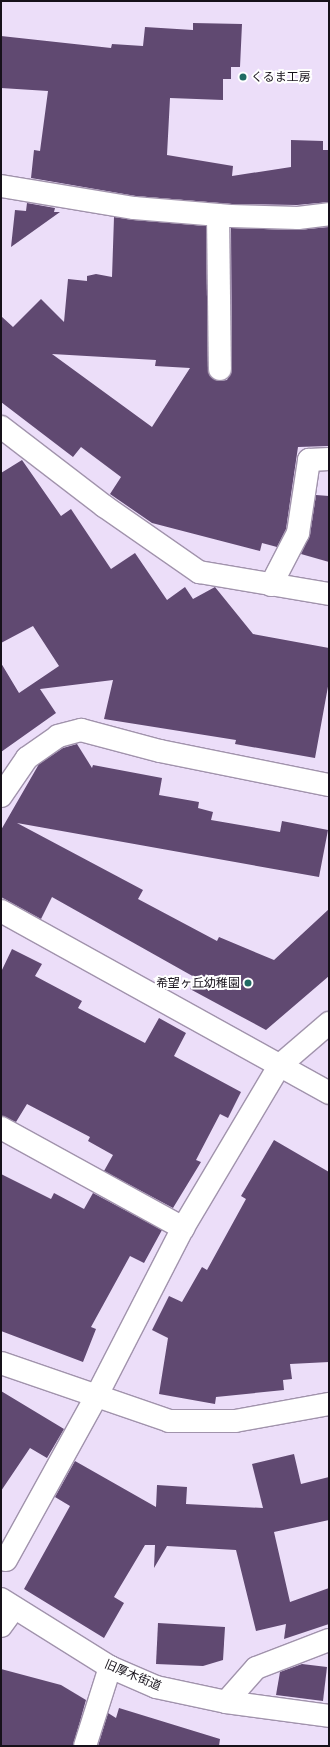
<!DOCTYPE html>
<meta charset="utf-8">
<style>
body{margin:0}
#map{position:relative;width:330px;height:1747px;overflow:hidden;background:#ecdef9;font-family:Quicksand,"Noto Sans JP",sans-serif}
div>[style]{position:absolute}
.building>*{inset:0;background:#604971}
.roads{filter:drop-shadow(1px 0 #a193ac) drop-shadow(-1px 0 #a193ac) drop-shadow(0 1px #a193ac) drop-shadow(0 -1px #a193ac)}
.minor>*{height:22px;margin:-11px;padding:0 11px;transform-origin:11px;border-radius:11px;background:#fff}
.dots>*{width:11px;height:11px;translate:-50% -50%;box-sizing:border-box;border:2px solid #fff;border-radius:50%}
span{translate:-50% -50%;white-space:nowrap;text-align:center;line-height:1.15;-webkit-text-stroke:4px #fff;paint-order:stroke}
.poi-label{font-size:12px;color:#16111a}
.left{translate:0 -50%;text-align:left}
.right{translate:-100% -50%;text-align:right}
.street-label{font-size:12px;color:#16111a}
.frame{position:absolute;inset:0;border:2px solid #16111a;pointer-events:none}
</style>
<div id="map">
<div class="building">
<i style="clip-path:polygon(193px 23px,242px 24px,240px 67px,231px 67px,231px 79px,223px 79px,223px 100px,170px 98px,167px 155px,233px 166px,232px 176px,291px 167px,291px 140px,323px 141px,323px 150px,329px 150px,329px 202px,297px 205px,232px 204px,136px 196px,31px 178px,34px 150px,40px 151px,48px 91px,1px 88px,1px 36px,111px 48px,112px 44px,143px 46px,145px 27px,193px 30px)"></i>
<i style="clip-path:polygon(27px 203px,55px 208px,54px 212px,60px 212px,11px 247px,15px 210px,26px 211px)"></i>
<i style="clip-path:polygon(evenodd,114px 217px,206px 226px,208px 369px,210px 376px,220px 381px,227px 380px,232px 369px,231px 228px,298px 230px,329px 227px,329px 446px,298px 447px,286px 529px,277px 547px,262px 543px,260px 551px,152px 523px,110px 494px,121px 477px,81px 447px,73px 457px,1px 402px,1px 316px,13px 327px,41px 299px,64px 322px,68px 279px,87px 281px,87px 276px,96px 274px,112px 277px,114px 217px,52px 354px,156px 360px,155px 366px,190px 368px,152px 427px,52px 354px)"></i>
<i style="clip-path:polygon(22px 460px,61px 516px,71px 509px,111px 569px,135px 553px,167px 600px,185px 587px,193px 599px,215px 587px,253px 634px,329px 648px,329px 681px,315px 758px,235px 744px,236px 740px,104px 719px,113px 680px,40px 689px,56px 713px,1px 752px,1px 663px,19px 693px,59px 666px,33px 626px,1px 643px,1px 473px)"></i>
<i style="clip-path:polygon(316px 495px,329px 496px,329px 562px,301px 554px,310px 535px)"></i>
<i style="clip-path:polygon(77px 744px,92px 768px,93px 765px,162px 778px,159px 795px,199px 802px,198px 808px,213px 812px,211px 820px,280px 832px,282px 821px,328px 830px,319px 877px,17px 823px,143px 890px,138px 899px,217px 941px,219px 937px,274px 960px,329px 909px,329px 976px,266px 1030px,190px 989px,196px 978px,52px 897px,41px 919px,1px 897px,1px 830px,39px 764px,63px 748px)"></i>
<i style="clip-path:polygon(12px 949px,42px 964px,35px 976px,82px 1001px,78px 1008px,145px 1043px,159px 1018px,186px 1033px,174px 1056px,241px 1092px,228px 1118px,220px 1114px,196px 1160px,201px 1162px,173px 1208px,104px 1171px,113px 1155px,88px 1141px,90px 1137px,27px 1104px,16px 1122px,1px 1116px,1px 972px)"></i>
<i style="clip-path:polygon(274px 1140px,329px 1172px,329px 1362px,290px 1364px,292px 1379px,283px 1380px,284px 1390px,216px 1397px,215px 1404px,159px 1394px,168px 1338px,152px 1330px,169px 1296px,182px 1302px,202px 1267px,207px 1270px,246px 1199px,241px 1196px)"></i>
<i style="clip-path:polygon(1px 1174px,51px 1199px,54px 1193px,84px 1209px,93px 1193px,162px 1230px,144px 1263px,130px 1256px,91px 1327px,96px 1329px,83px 1362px,1px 1331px)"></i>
<i style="clip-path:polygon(1px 1391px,64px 1429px,47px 1458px,30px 1448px,1px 1491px)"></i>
<i style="clip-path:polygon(294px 1454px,301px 1484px,329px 1477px,329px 1520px,274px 1532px,290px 1602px,329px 1588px,329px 1624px,284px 1639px,286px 1624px,256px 1631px,236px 1550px,167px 1546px,154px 1568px,155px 1545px,145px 1545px,114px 1597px,124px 1603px,104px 1638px,24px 1589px,70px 1506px,55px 1497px,75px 1461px,156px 1507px,157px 1485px,187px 1487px,186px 1504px,263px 1508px,252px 1464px)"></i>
<i style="clip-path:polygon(158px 1623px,225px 1627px,223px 1660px,203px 1666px,156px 1664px)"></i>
<i style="clip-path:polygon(302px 1664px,327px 1667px,323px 1701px,276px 1695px,280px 1672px)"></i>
<i style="clip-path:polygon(1px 1669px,61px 1685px,86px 1700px,73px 1746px,1px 1746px)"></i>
<i style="clip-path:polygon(119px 1708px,220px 1739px,219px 1746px,98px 1746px,108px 1713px,116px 1718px)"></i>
</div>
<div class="roads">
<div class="minor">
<i style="left:1px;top:186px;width:135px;rotate:9.4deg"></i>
<i style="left:134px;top:208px;width:97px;rotate:4.7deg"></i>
<i style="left:231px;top:216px;width:67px;rotate:1.7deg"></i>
<i style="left:298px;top:218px;width:31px;rotate:-7deg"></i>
<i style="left:218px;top:215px;width:154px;rotate:89.3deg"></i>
<i style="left:1px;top:427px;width:130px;rotate:37.5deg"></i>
<i style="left:104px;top:506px;width:116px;rotate:34.8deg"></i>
<i style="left:199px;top:572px;width:132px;rotate:9.6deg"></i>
<i style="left:271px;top:585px;width:59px;rotate:-62.6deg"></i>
<i style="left:298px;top:533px;width:74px;rotate:-81.4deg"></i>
<i style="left:309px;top:460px;width:20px;rotate:-3deg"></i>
<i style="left:1px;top:796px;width:46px;rotate:-55.6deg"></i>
<i style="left:27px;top:758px;width:38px;rotate:-35deg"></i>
<i style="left:58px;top:736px;width:24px;rotate:-15deg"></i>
<i style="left:81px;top:730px;width:82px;rotate:14.9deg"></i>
<i style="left:160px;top:751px;width:172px;rotate:11.4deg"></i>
<i style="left:1px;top:911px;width:375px;rotate:29deg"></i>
<i style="left:1px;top:1128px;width:208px;rotate:28.8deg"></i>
<i style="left:1px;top:1363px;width:178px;rotate:19deg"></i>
<i style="left:169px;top:1421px;width:66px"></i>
<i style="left:235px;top:1421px;width:96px;rotate:-10.3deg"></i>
<i style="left:6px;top:1560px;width:186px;rotate:-61.1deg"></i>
<i style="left:96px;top:1397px;width:190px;rotate:-62.8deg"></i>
<i style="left:183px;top:1228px;width:188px;rotate:-59.3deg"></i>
<i style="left:279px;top:1066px;width:66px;rotate:-40.7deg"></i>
<i style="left:1px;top:1599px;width:128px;rotate:32deg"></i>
<i style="left:110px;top:1667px;width:50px;rotate:23.5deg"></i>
<i style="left:156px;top:1687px;width:72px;rotate:12.1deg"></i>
<i style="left:226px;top:1702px;width:104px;rotate:7.7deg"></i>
<i style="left:1px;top:1626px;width:22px;rotate:-54deg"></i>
<i style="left:226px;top:1702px;width:45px;rotate:-48.6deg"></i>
<i style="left:256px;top:1668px;width:78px;rotate:-21deg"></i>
<i style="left:85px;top:1746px;width:83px;rotate:-72.4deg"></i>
</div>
</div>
<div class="dots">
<i style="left:243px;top:77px;background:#216b64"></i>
<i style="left:248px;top:983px;background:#216b64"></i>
</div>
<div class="poi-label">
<span class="left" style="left:251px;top:77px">くるま工房</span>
<span class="right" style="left:240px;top:983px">希望ヶ丘幼稚園</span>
</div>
<div class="street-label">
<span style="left:133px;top:1675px;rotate:23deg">旧厚木街道</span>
</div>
<div class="frame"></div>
</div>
